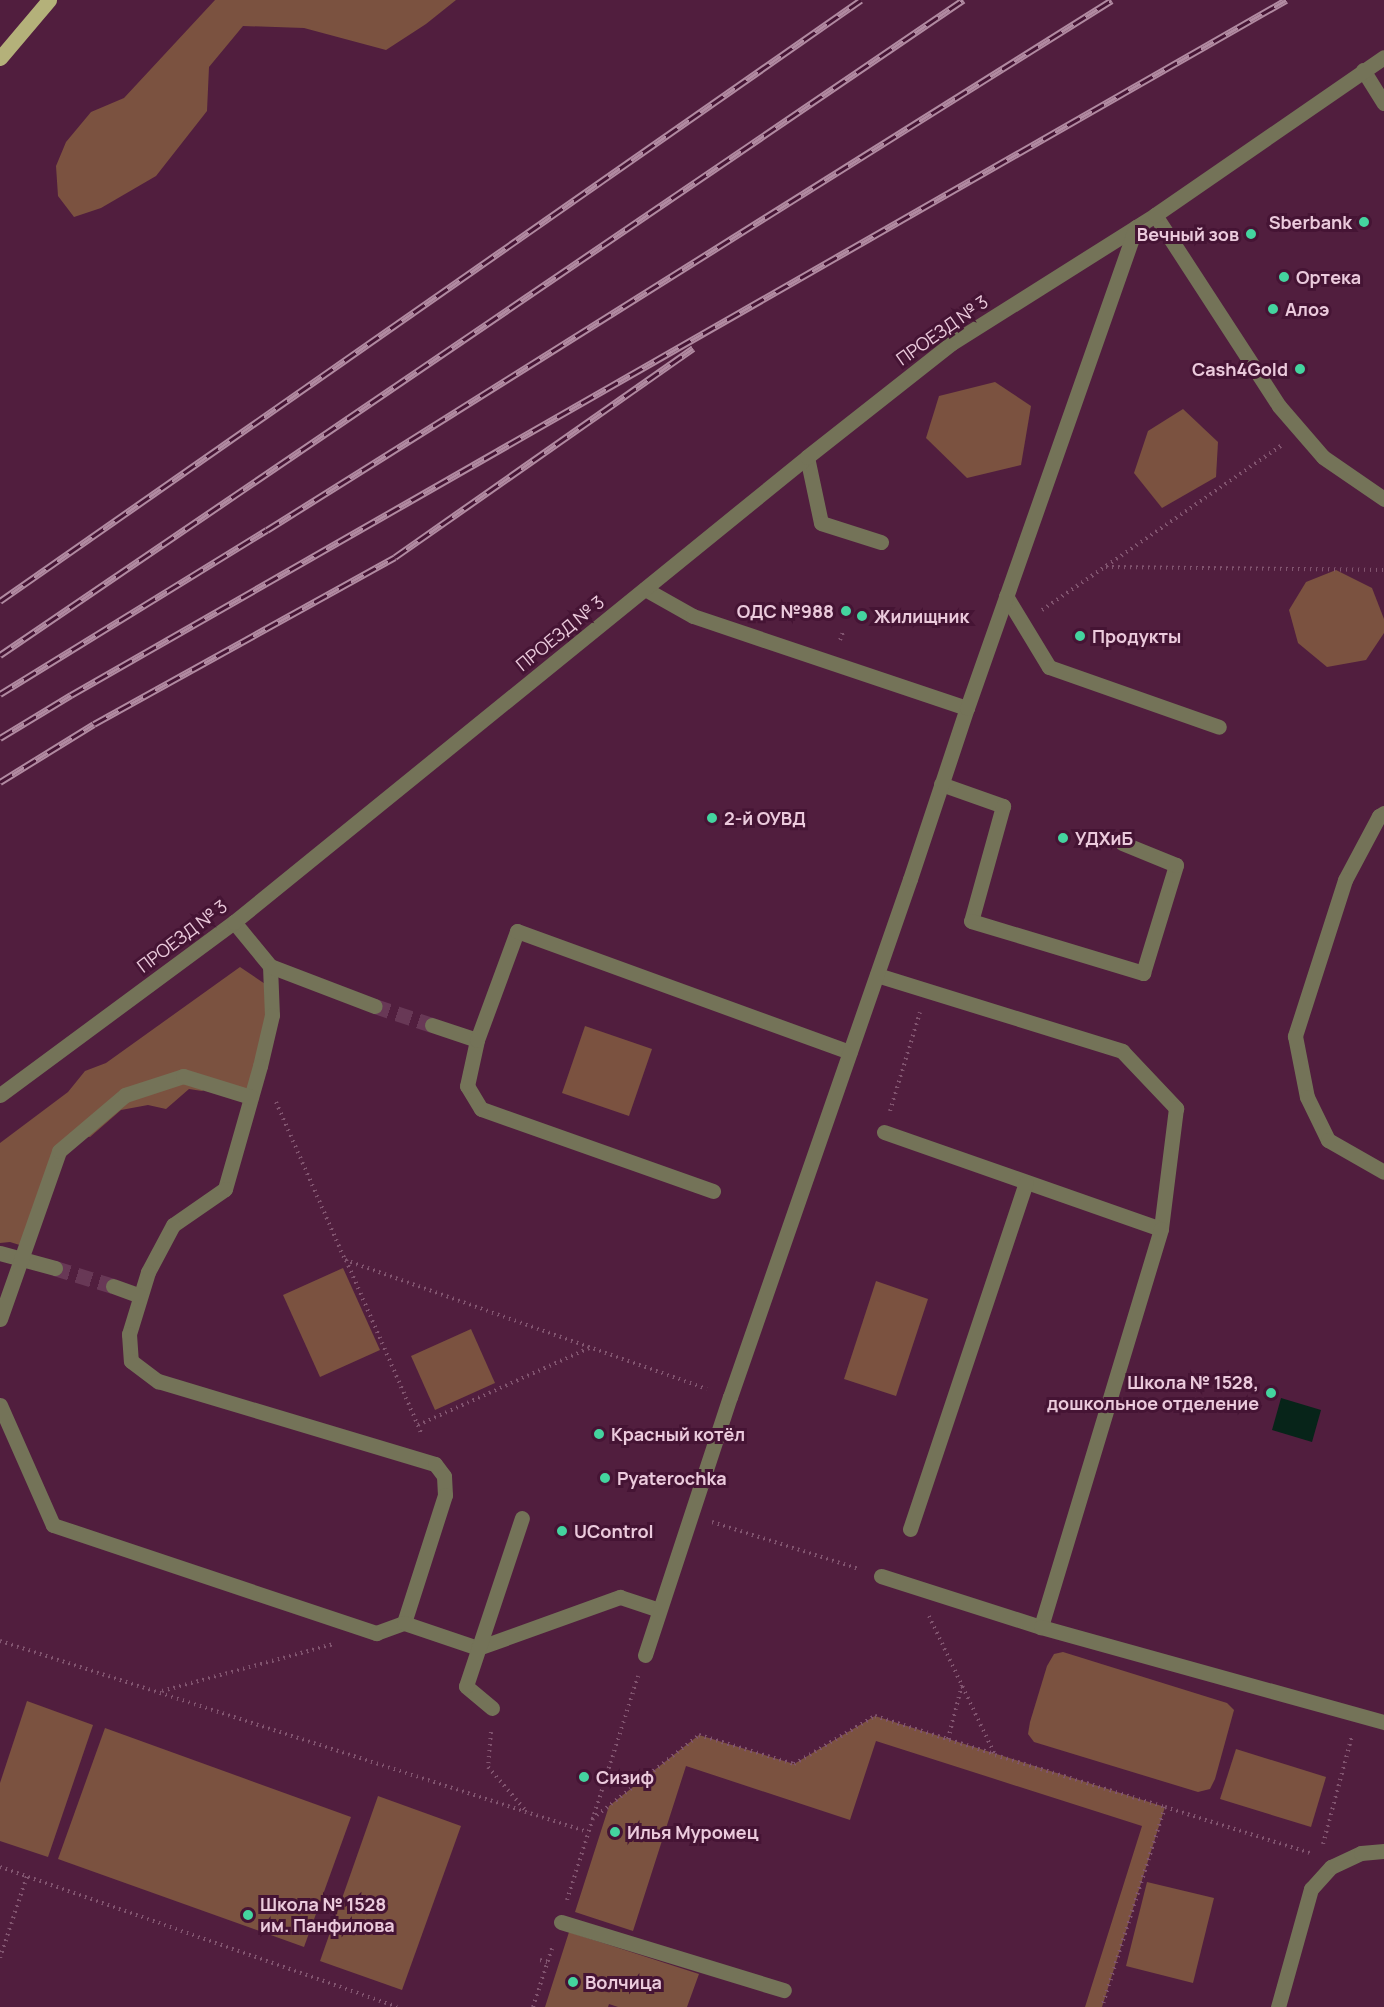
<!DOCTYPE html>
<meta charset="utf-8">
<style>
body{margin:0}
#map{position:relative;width:1384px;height:2007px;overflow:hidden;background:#511e3e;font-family:Manrope,sans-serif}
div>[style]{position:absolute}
.green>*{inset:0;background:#7b5240}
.water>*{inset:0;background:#072419}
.minor-tunnel>*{height:15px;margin-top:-7.5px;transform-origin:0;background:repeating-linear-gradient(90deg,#683856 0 15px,transparent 0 23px)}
.path>*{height:4px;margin-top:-2px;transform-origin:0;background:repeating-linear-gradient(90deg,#81546f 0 1.5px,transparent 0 6px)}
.minor>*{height:15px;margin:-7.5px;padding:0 7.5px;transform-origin:7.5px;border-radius:7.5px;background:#747358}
.major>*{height:15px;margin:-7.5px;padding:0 7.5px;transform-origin:7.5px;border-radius:7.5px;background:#b4b17a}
.rail>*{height:7px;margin-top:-3.5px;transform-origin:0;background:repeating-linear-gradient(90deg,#451434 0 14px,#b18aa1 0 28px);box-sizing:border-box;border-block:2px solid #b18aa1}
.dots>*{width:16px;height:16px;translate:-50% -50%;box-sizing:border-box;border:3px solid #451434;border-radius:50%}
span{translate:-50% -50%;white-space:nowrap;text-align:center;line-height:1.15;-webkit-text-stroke:6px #451434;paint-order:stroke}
.poi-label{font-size:18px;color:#ebcadc;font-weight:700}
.right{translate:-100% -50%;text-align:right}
.left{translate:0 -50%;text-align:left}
.street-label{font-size:18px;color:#ebcadc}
</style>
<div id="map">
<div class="green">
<i style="clip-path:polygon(215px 0,456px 0,426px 24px,386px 50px,304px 28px,243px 26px,209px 67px,207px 111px,156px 176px,101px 208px,74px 217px,58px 196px,56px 166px,66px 142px,91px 112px,124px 98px)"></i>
<i style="clip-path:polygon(995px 382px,1031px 406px,1021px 465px,967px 478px,926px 438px,939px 396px)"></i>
<i style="clip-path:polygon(1183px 409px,1218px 442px,1216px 477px,1162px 508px,1134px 473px,1148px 431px)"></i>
<i style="clip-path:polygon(1336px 570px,1372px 588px,1384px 619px,1384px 633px,1366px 660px,1327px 667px,1298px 643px,1289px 610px,1306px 582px)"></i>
<i style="clip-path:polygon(240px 967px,271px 988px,251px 1097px,211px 1085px,202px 1091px,189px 1089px,166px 1109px,148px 1105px,121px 1110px,90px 1137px,78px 1135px,59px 1151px,26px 1247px,10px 1242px,0 1243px,0 1143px,68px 1092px,85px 1071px,106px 1063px)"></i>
<i style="clip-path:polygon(585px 1026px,652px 1049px,629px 1116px,562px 1093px)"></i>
<i style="clip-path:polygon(343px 1268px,380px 1350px,320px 1377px,283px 1295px)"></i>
<i style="clip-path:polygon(876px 1281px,928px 1299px,896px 1396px,844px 1379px)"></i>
<i style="clip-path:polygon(471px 1329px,495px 1383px,435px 1410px,411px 1356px)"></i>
<i style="clip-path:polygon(1063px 1652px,1227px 1703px,1234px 1710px,1215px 1779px,1210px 1789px,1198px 1792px,1034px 1742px,1028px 1734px,1030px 1722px,1047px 1666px,1054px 1654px)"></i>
<i style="clip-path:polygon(27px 1701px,93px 1725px,48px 1857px,0 1841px,0 1783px)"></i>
<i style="clip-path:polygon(875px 1716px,1165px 1807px,1102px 2007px,1085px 2007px,1142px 1826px,876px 1741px,850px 1820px,686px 1766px,633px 1931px,575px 1912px,609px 1806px,699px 1735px,794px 1764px)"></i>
<i style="clip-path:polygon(105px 1728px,351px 1817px,304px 1947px,58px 1859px)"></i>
<i style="clip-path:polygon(1236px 1749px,1326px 1777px,1311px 1827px,1220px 1799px)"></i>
<i style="clip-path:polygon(378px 1796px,461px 1826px,402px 1990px,320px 1961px)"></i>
<i style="clip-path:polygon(1147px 1882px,1214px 1898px,1193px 1983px,1126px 1966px)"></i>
<i style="clip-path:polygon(569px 1932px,699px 1974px,687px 2007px,618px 2007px,609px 2004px,608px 2007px,545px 2007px)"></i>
</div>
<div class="water">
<i style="clip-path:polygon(1281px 1398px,1321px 1410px,1312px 1442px,1272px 1430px)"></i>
</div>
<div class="minor-tunnel">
<i style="left:375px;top:1006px;width:60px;rotate:18.4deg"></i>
<i style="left:55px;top:1268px;width:61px;rotate:17.2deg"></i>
</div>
<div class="path">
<i style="left:1106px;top:567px;width:278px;rotate:0.6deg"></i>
<i style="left:1042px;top:610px;width:290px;rotate:-34.5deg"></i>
<i style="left:840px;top:640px;width:11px;rotate:-68deg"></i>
<i style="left:276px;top:1102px;width:172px;rotate:66.4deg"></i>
<i style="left:345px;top:1260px;width:384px;rotate:19.6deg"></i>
<i style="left:890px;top:1111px;width:103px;rotate:-73.1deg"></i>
<i style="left:346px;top:1260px;width:191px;rotate:66.5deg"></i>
<i style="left:418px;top:1425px;width:188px;rotate:-24.2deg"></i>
<i style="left:712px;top:1522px;width:154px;rotate:17.7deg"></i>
<i style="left:929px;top:1616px;width:154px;rotate:64.6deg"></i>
<i style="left:995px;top:1755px;width:178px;rotate:17deg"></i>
<i style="left:1165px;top:1807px;width:210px;rotate:107.5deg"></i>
<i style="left:0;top:1641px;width:618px;rotate:18deg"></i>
<i style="left:162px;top:1691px;width:178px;rotate:-15.3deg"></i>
<i style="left:491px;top:1732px;width:35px;rotate:95deg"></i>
<i style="left:488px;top:1767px;width:60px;rotate:49.1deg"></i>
<i style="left:948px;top:1739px;width:56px;rotate:-75.5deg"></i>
<i style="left:1165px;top:1807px;width:152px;rotate:17.6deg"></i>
<i style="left:592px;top:1819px;width:136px;rotate:-38.1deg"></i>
<i style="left:699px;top:1735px;width:99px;rotate:17deg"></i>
<i style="left:794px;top:1764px;width:94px;rotate:-30.7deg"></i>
<i style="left:875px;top:1716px;width:125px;rotate:17.7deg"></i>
<i style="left:1323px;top:1844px;width:112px;rotate:-75deg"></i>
<i style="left:0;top:1867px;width:421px;rotate:19.4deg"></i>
<i style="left:567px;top:1900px;width:235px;rotate:-72.4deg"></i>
<i style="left:0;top:1958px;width:86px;rotate:-71.8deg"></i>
<i style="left:540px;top:1960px;width:8px;rotate:14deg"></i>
<i style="left:533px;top:2007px;width:65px;rotate:-72.1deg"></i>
</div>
<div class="minor">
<i style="left:1363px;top:70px;width:39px;rotate:58deg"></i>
<i style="left:1155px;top:215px;width:228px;rotate:57deg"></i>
<i style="left:1279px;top:406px;width:67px;rotate:49.2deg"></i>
<i style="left:1323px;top:457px;width:74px;rotate:34.5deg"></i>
<i style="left:807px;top:457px;width:67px;rotate:78deg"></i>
<i style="left:821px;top:523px;width:63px;rotate:17.6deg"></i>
<i style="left:645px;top:589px;width:55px;rotate:29.4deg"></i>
<i style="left:693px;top:616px;width:289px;rotate:18.6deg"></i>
<i style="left:1006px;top:596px;width:83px;rotate:58.8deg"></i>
<i style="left:1049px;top:667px;width:180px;rotate:19.4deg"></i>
<i style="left:941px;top:784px;width:66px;rotate:19.5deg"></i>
<i style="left:1003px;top:806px;width:119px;rotate:105.5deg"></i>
<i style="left:971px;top:921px;width:180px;rotate:16.8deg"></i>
<i style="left:1143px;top:973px;width:113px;rotate:-73deg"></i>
<i style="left:1176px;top:865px;width:58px;rotate:-157.8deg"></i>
<i style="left:1384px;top:813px;width:6px;rotate:149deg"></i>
<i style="left:1379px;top:816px;width:72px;rotate:118deg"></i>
<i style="left:1345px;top:880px;width:164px;rotate:107.8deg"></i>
<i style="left:1295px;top:1036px;width:62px;rotate:78.9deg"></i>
<i style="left:1307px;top:1097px;width:48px;rotate:64deg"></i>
<i style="left:1328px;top:1140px;width:64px;rotate:29.7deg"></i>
<i style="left:234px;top:922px;width:57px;rotate:50.7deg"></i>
<i style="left:270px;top:966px;width:49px;rotate:87.7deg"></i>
<i style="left:272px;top:1015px;width:52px;rotate:103.2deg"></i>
<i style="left:260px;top:1066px;width:128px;rotate:105.9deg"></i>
<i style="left:225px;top:1189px;width:63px;rotate:145.3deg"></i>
<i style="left:173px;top:1225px;width:53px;rotate:118deg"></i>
<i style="left:148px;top:1272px;width:65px;rotate:107deg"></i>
<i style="left:129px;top:1334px;width:27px;rotate:86deg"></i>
<i style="left:131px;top:1361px;width:34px;rotate:37deg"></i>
<i style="left:158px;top:1381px;width:289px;rotate:16.7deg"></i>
<i style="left:435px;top:1464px;width:15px;rotate:53deg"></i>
<i style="left:444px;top:1476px;width:19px;rotate:87deg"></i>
<i style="left:445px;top:1495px;width:134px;rotate:107.8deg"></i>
<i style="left:270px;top:966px;width:112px;rotate:20.9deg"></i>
<i style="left:877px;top:975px;width:257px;rotate:17.2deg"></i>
<i style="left:1122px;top:1051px;width:79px;rotate:46.5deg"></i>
<i style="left:1176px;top:1108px;width:122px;rotate:97.1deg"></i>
<i style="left:432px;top:1025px;width:47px;rotate:18.4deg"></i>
<i style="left:0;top:1095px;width:291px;rotate:-36.5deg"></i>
<i style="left:234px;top:922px;width:738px;rotate:-39.06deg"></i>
<i style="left:807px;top:457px;width:184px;rotate:-38.2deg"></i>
<i style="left:952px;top:343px;width:240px;rotate:-32.2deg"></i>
<i style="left:1155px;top:215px;width:278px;rotate:-34.6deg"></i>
<i style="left:884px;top:1132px;width:293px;rotate:19.3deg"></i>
<i style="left:1161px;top:1229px;width:416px;rotate:106.8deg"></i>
<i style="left:713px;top:1191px;width:246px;rotate:-160.5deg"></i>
<i style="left:481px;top:1109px;width:27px;rotate:-121deg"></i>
<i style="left:467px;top:1086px;width:47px;rotate:-77.7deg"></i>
<i style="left:477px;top:1040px;width:116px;rotate:-69.8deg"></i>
<i style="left:517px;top:931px;width:354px;rotate:20deg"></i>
<i style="left:0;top:1253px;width:57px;rotate:15.3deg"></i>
<i style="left:113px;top:1286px;width:29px;rotate:20deg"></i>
<i style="left:0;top:1319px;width:178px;rotate:-70.6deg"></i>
<i style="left:59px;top:1151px;width:87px;rotate:-40.3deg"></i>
<i style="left:125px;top:1095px;width:61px;rotate:-18.1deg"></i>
<i style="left:183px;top:1076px;width:71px;rotate:17.2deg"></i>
<i style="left:0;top:1405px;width:131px;rotate:66.2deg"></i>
<i style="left:53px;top:1525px;width:341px;rotate:18.5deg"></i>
<i style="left:376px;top:1633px;width:30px;rotate:-20deg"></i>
<i style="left:404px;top:1623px;width:78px;rotate:18.7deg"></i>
<i style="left:478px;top:1648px;width:151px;rotate:-19.8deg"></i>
<i style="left:620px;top:1597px;width:41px;rotate:18.4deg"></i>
<i style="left:910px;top:1529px;width:365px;rotate:-71.5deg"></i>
<i style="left:881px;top:1576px;width:168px;rotate:17.7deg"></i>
<i style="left:1041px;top:1627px;width:356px;rotate:15.5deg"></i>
<i style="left:645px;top:1655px;width:272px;rotate:-71.8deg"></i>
<i style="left:730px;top:1397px;width:548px;rotate:-70.84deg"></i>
<i style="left:910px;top:879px;width:180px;rotate:-71.6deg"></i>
<i style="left:967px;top:708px;width:510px;rotate:-70.64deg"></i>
<i style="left:492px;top:1708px;width:34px;rotate:-140deg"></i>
<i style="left:466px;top:1686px;width:177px;rotate:-71.6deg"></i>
<i style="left:561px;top:1922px;width:233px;rotate:17deg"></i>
<i style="left:1278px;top:2007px;width:123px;rotate:-74.4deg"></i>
<i style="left:1311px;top:1889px;width:30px;rotate:-48deg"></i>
<i style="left:1331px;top:1867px;width:33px;rotate:-25deg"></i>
<i style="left:1361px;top:1853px;width:23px;rotate:-5deg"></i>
</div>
<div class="major">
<i style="left:0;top:58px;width:76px;rotate:-49.8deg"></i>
</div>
<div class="rail">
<i style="left:0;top:601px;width:1050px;rotate:-34.92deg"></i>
<i style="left:0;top:655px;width:1165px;rotate:-34.22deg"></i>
<i style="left:0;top:694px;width:313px;rotate:-31.6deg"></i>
<i style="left:267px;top:530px;width:997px;rotate:-32.1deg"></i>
<i style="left:0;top:738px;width:83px;rotate:-31.2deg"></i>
<i style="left:71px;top:695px;width:1400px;rotate:-29.77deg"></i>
<i style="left:0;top:782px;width:110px;rotate:-31.7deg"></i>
<i style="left:94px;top:724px;width:344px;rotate:-29deg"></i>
<i style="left:395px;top:557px;width:364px;rotate:-35deg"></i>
</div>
<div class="dots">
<i style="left:1364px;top:222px;background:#44d49f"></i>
<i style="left:1251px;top:234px;background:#44d49f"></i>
<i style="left:1284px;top:277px;background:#44d49f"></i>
<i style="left:1273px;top:309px;background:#44d49f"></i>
<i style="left:1300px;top:369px;background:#44d49f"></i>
<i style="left:846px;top:611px;background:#44d49f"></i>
<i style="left:862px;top:616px;background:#44d49f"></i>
<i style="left:1080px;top:636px;background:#44d49f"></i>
<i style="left:712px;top:818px;background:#44d49f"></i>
<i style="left:1063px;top:838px;background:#44d49f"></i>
<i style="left:1271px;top:1393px;background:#44d49f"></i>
<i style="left:599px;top:1434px;background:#44d49f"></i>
<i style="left:605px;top:1478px;background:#44d49f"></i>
<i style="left:562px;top:1531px;background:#44d49f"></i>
<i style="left:584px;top:1777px;background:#44d49f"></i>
<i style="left:615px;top:1832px;background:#44d49f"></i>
<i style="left:248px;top:1915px;background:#44d49f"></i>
<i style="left:573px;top:1982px;background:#44d49f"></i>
</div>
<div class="poi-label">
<span class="right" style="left:1352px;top:222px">Sberbank</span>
<span class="right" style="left:1239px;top:234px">Вечный зов</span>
<span class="left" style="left:1296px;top:277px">Ортека</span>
<span class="left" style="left:1285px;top:309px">Алоэ</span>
<span class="right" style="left:1288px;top:369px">Cash4Gold</span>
<span class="right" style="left:834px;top:611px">ОДС №988</span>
<span class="left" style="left:874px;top:616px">Жилищник</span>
<span class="left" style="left:1092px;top:636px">Продукты</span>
<span class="left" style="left:724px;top:818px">2-й ОУВД</span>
<span class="left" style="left:1075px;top:838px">УДХиБ</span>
<span class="right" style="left:1259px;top:1393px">Школа № 1528,<br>дошкольное отделение</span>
<span class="left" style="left:611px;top:1434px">Красный котёл</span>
<span class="left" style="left:617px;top:1478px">Pyaterochka</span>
<span class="left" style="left:574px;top:1531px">UControl</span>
<span class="left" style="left:596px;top:1777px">Сизиф</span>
<span class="left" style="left:627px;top:1832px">Илья Муромец</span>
<span class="left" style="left:260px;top:1915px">Школа № 1528<br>им. Панфилова</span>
<span class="left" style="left:585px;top:1982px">Волчица</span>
</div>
<div class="street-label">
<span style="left:942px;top:330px;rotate:-35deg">ПРОЕЗД № 3</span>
<span style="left:560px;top:633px;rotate:-39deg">ПРОЕЗД № 3</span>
<span style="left:182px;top:936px;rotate:-37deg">ПРОЕЗД № 3</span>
</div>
</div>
